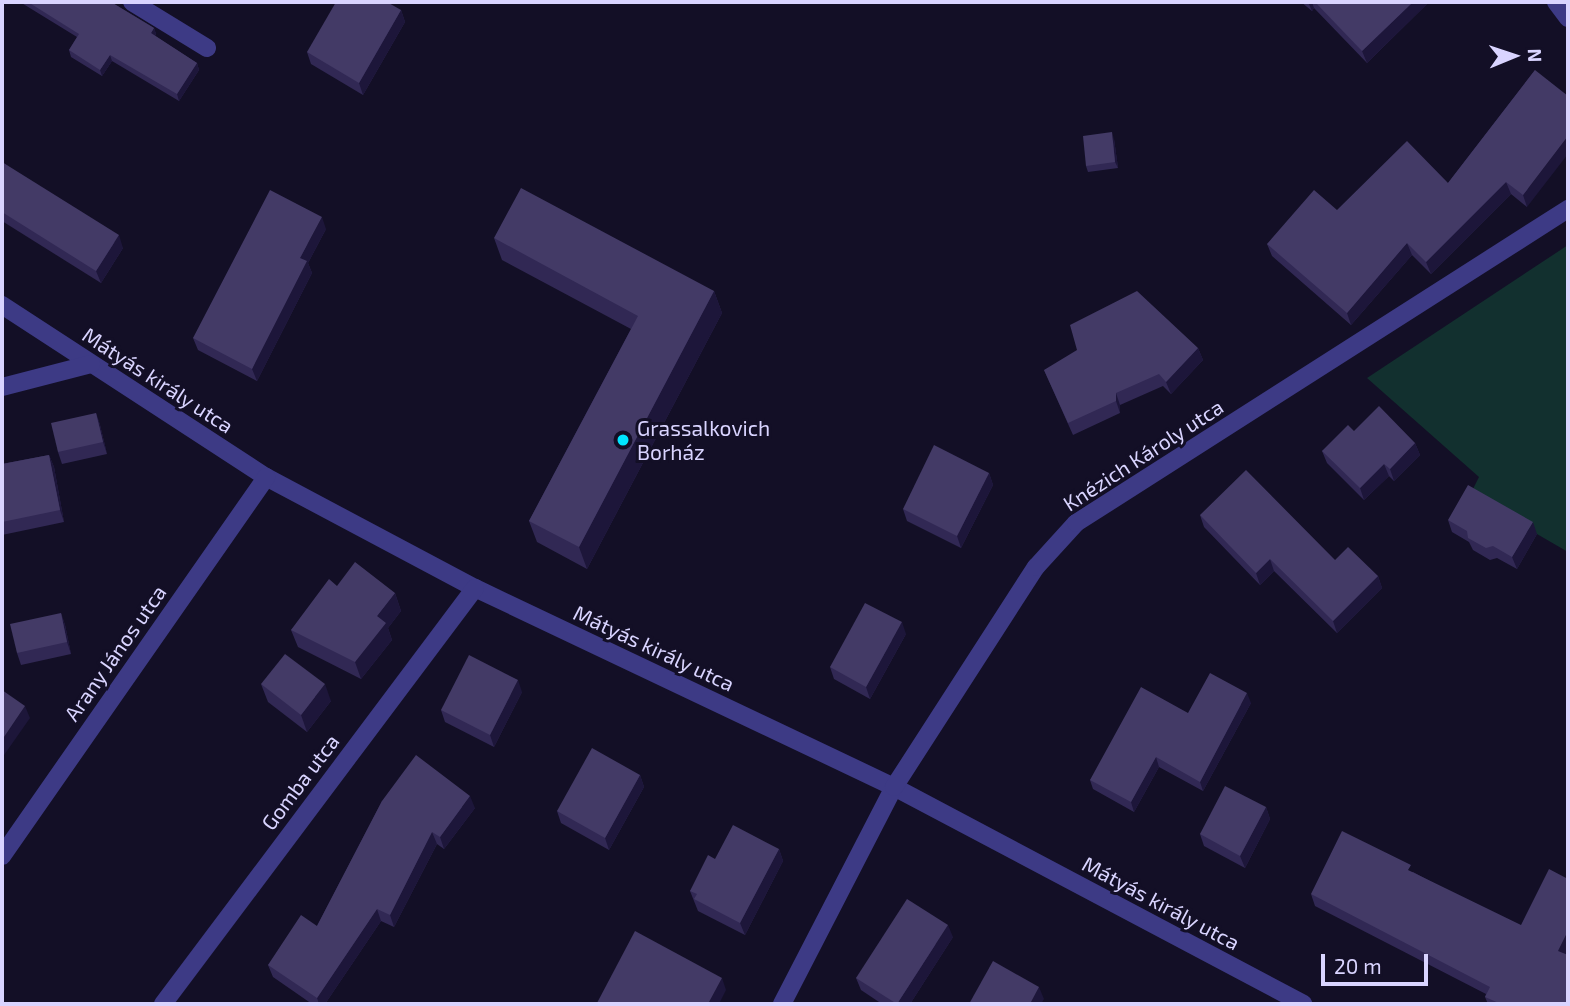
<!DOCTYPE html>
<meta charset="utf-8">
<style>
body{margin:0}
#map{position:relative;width:1570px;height:1006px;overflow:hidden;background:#130f26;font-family:"Exo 2",sans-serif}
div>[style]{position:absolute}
.green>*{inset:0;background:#12302f}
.minor>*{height:18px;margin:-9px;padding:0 9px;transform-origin:9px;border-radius:9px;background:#3d3a85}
.wall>*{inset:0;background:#312854}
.shaded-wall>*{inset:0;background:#1d163a}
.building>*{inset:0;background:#433a66}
.dots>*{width:19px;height:19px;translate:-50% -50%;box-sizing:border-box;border:4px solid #130f26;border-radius:50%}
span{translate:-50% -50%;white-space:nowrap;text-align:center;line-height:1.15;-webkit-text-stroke:6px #130f26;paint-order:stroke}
.street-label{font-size:21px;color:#d9d4ff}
.poi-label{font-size:21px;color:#d9d4ff}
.left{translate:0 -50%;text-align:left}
.frame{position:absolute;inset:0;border:4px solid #d9d4ff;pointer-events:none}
.north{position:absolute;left:1479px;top:21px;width:70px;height:70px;-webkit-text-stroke:5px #130f26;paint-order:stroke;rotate:88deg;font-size:19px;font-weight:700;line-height:28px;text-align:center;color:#d9d4ff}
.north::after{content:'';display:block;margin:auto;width:24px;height:32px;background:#d9d4ff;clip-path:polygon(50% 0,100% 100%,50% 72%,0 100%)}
.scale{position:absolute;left:1321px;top:954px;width:107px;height:32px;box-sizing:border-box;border:4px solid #d9d4ff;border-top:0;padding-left:9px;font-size:21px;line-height:24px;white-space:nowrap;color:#d9d4ff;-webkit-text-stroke:5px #130f26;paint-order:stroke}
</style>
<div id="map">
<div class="green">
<i style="clip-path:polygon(1568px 245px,1568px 552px,1470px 495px,1479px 477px,1367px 378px)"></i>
</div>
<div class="minor">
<i style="left:132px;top:2px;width:88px;rotate:31.5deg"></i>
<i style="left:1556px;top:2px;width:20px;rotate:53deg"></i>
<i style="left:2px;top:305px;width:315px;rotate:33.1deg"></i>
<i style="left:266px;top:477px;width:237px;rotate:28deg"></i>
<i style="left:475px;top:588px;width:464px;rotate:25.4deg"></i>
<i style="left:894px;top:787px;width:463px;rotate:27.9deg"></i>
<i style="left:2px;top:387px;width:92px;rotate:-14.5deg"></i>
<i style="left:2px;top:856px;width:462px;rotate:-55.1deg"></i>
<i style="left:163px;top:1004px;width:520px;rotate:-53.13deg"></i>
<i style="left:782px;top:1004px;width:244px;rotate:-62.7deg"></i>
<i style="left:894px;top:787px;width:262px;rotate:-57.2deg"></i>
<i style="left:1036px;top:567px;width:59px;rotate:-47.7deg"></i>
<i style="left:1076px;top:523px;width:584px;rotate:-32.55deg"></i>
</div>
<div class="wall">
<i style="clip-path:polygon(20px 2px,111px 2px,154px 28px,156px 34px,155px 36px,197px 63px,199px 70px,179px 101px,112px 61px,102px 76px,71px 57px,69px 50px,77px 37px)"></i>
<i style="clip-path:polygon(1301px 2px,1429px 2px,1367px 63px,1314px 8px,1312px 11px)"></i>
<i style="clip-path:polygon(401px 10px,405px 22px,363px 95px,311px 64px,307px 52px)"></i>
<i style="clip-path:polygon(1535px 70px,1527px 207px,1511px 194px,1431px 274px,1412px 255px,1351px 325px,1272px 256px,1267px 244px,1337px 210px,1448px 183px)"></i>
<i style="clip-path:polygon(1114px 139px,1118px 168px,1088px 172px,1086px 166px)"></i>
<i style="clip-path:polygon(2px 162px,123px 248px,101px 283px,2px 221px)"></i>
<i style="clip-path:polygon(326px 229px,308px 263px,312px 273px,257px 381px,198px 350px,193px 338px)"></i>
<i style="clip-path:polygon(494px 238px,714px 291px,722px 313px,587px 569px,537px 542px,529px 521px,631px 329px,502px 260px)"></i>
<i style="clip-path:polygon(1198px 348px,1203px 360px,1171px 394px,1163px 386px,1120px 405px,1120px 413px,1073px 435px,1044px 370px)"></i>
<i style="clip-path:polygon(96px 413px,100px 425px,107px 454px,62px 464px,58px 452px)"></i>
<i style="clip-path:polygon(1354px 431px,1415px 443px,1420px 455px,1394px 481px,1389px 476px,1364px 500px,1327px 463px,1322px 451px)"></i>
<i style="clip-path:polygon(49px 455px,54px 467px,64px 522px,2px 535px,2px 464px)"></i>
<i style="clip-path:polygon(989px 473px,993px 485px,961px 548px,907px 521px,903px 509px)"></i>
<i style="clip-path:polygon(1200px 515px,1335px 560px,1378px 576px,1382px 588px,1337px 633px,1274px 571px,1260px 585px,1204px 527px)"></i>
<i style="clip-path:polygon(1448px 520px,1537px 534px,1517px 569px,1497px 558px,1490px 560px,1473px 550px,1469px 542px,1452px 532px)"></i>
<i style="clip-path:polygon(337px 586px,395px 593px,401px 611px,388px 628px,392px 640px,361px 679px,298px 647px,291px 630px)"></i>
<i style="clip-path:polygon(61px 613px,65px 625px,71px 654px,21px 665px,17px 653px)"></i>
<i style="clip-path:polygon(906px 634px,870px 699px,834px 679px,830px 667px)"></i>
<i style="clip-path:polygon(261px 684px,331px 701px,307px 732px,268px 702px)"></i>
<i style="clip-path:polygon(522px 692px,494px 747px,445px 722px,441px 710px)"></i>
<i style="clip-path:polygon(1251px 703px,1203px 791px,1159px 767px,1134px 812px,1093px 789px,1090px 780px,1188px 713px)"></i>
<i style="clip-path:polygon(640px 775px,644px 787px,609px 850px,561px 823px,557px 811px)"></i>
<i style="clip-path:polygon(382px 801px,475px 808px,444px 849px,437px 844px,394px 927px,381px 921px,325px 1004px,312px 1004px,273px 977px,268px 965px,317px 926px)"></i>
<i style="clip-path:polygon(1266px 807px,1270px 819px,1245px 868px,1204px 846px,1200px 834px)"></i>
<i style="clip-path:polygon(779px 849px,783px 861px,745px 935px,698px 911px,690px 891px,715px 859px)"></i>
<i style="clip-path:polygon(1413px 872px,1567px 955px,1568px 1004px,1488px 1004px,1485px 997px,1486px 994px,1315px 906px,1311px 894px)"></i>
<i style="clip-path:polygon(953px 937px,910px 1004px,882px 1004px,861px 990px,856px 978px)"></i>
</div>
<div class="shaded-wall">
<i style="clip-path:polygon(1308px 2px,1312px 2px,1314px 8px,1312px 11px)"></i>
<i style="clip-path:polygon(1413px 2px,1429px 2px,1367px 63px,1362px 51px)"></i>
<i style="clip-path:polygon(401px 10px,405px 22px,363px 95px,359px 83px)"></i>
<i style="clip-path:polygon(154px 28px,156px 34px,153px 39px,151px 33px)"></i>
<i style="clip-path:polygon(110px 55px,112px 61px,102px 76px,100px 70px)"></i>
<i style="clip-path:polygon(197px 63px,199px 70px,179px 101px,177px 94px)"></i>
<i style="clip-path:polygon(1112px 132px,1114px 139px,1118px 168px,1115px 162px)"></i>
<i style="clip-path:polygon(1568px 136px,1568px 154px,1527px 207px,1523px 195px)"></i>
<i style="clip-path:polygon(1506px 182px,1511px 194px,1431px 274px,1426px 262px)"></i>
<i style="clip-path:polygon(322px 217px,326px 229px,308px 263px,312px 273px,257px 381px,252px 369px,300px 258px)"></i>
<i style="clip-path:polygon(119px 235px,123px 248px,101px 283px,96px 271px)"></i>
<i style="clip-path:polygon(1407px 243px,1412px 255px,1351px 325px,1347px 313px)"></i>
<i style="clip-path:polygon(714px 291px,722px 313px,587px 569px,579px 547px)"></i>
<i style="clip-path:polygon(1198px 348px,1203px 360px,1171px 394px,1166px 382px)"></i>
<i style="clip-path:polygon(1116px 393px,1120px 405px,1120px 413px,1116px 401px)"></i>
<i style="clip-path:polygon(96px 413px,100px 425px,107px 454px,103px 442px)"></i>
<i style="clip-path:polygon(1415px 443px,1420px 455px,1394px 481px,1390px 469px)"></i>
<i style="clip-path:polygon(49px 455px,54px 467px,64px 522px,60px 510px)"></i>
<i style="clip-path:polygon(1384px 464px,1389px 476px,1364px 500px,1360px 488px)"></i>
<i style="clip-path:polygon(989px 473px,993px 485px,961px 548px,957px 536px)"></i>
<i style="clip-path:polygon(1533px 522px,1537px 534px,1517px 569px,1512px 557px)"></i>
<i style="clip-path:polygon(1270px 559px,1274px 571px,1260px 585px,1256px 573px)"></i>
<i style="clip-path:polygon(1378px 576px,1382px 588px,1337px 633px,1333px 621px)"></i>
<i style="clip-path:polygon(395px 593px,401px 611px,388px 628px,392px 640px,361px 679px,355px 662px,377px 616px)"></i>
<i style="clip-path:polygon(61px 613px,65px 625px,71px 654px,67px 642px)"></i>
<i style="clip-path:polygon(902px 622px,906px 634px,870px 699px,866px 687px)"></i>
<i style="clip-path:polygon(518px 680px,522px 692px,494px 747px,490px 735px)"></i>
<i style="clip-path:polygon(325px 684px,331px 701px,307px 732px,301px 715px)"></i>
<i style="clip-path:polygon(1247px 693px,1251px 703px,1203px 791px,1200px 782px)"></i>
<i style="clip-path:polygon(25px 706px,30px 718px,2px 758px,2px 740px)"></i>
<i style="clip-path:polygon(1156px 757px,1159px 767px,1134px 812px,1131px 802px)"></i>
<i style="clip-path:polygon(640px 775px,644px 787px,609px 850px,605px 838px)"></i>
<i style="clip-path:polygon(470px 796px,475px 808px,444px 849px,440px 837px)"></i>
<i style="clip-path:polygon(1266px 807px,1270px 819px,1245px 868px,1240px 856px)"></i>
<i style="clip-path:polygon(432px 832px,437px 844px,394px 927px,390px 915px)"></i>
<i style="clip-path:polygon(779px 849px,783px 861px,745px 935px,740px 923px)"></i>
<i style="clip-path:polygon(377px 909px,381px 921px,325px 1004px,319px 1004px,317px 998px)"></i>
<i style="clip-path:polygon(948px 925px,953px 937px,910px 1004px,897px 1004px)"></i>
<i style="clip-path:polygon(1568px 931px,1568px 952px,1563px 963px,1558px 951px)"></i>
<i style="clip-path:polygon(722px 978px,726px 990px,719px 1004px,708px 1004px)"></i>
<i style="clip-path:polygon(1039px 987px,1044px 999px,1041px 1004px,1030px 1004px)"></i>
</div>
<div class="building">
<i style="clip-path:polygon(28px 2px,111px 2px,154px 28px,151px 33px,197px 63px,177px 94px,110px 55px,100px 70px,69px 50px,79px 34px)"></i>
<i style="clip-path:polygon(336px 2px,387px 2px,401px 10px,359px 83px,307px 52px)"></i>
<i style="clip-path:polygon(1315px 2px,1413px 2px,1362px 51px)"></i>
<i style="clip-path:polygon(1535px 70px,1568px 96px,1568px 136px,1523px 195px,1506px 182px,1426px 262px,1407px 243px,1347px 313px,1267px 244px,1314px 190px,1337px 210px,1407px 141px,1448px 183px)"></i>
<i style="clip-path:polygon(1112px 132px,1115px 162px,1086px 166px,1083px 136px)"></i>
<i style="clip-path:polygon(2px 162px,119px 235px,96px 271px,2px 212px)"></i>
<i style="clip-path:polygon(521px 188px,714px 291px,579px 547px,529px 521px,638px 316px,494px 238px)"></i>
<i style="clip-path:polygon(270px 190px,322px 217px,300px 258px,307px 261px,252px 369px,193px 338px)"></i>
<i style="clip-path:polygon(1137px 291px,1198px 348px,1166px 382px,1159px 374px,1116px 393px,1116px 401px,1068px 423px,1044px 370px,1077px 350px,1070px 325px)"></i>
<i style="clip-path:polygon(1379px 406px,1415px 443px,1390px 469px,1384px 464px,1360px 488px,1322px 451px,1348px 425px,1354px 431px)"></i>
<i style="clip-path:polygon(96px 413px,103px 442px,58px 452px,51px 423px)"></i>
<i style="clip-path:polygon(934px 445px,989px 473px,957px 536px,903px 509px)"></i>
<i style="clip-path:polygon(49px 455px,60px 510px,2px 522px,2px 464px)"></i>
<i style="clip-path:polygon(1246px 470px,1335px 560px,1348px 547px,1378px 576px,1333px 621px,1270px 559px,1256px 573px,1200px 515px)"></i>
<i style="clip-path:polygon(1468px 485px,1533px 522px,1512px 557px,1493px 546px,1486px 548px,1468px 538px,1467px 531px,1448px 520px)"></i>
<i style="clip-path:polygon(355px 562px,395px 593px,377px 616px,386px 623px,355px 662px,291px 630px,329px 579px,337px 586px)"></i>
<i style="clip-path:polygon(865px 603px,902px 622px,866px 687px,830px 667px)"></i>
<i style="clip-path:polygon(61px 613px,67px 642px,17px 653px,10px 624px)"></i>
<i style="clip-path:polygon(285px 654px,325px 684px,301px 715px,261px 684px)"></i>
<i style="clip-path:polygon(469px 655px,518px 680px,490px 735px,441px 710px)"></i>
<i style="clip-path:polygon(1210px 673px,1247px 693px,1200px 782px,1156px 757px,1131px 802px,1090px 780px,1141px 687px,1188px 713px)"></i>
<i style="clip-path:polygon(2px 690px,25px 706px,2px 740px)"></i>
<i style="clip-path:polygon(592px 748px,640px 775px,605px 838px,557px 811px)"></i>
<i style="clip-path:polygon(416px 755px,470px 796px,440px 837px,432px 832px,390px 915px,377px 909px,317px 998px,268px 965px,301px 915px,317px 926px,382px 801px)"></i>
<i style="clip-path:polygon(1225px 786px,1266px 807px,1240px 856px,1200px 834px)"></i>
<i style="clip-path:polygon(733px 825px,779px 849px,740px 923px,694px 899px,697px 894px,690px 891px,708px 855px,715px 859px)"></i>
<i style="clip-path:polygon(1342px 831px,1411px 865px,1408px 870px,1521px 925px,1549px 869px,1568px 879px,1568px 931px,1558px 951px,1568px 955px,1568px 1004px,1501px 1004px,1485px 997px,1490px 987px,1311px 894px)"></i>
<i style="clip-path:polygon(907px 899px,948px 925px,897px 1004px,856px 978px)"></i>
<i style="clip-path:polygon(635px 931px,722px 978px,708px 1004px,599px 1004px,597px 1003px)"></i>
<i style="clip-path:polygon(993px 961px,1039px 987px,1030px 1004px,969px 1004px)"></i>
</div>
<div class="dots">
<i style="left:623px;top:440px;background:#00e5ff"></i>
</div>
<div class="street-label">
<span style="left:158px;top:380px;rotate:33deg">Mátyás király utca</span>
<span style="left:1143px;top:455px;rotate:-33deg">Knézich Károly utca</span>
<span style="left:654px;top:648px;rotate:25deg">Mátyás király utca</span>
<span style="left:115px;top:653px;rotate:-55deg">Arany János utca</span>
<span style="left:300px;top:782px;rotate:-53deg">Gomba utca</span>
<span style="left:1161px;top:903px;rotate:28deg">Mátyás király utca</span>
</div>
<div class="poi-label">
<span class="left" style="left:637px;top:440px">Grassalkovich<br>Borház</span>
</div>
<div class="frame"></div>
<div class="north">N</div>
<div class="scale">20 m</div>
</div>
